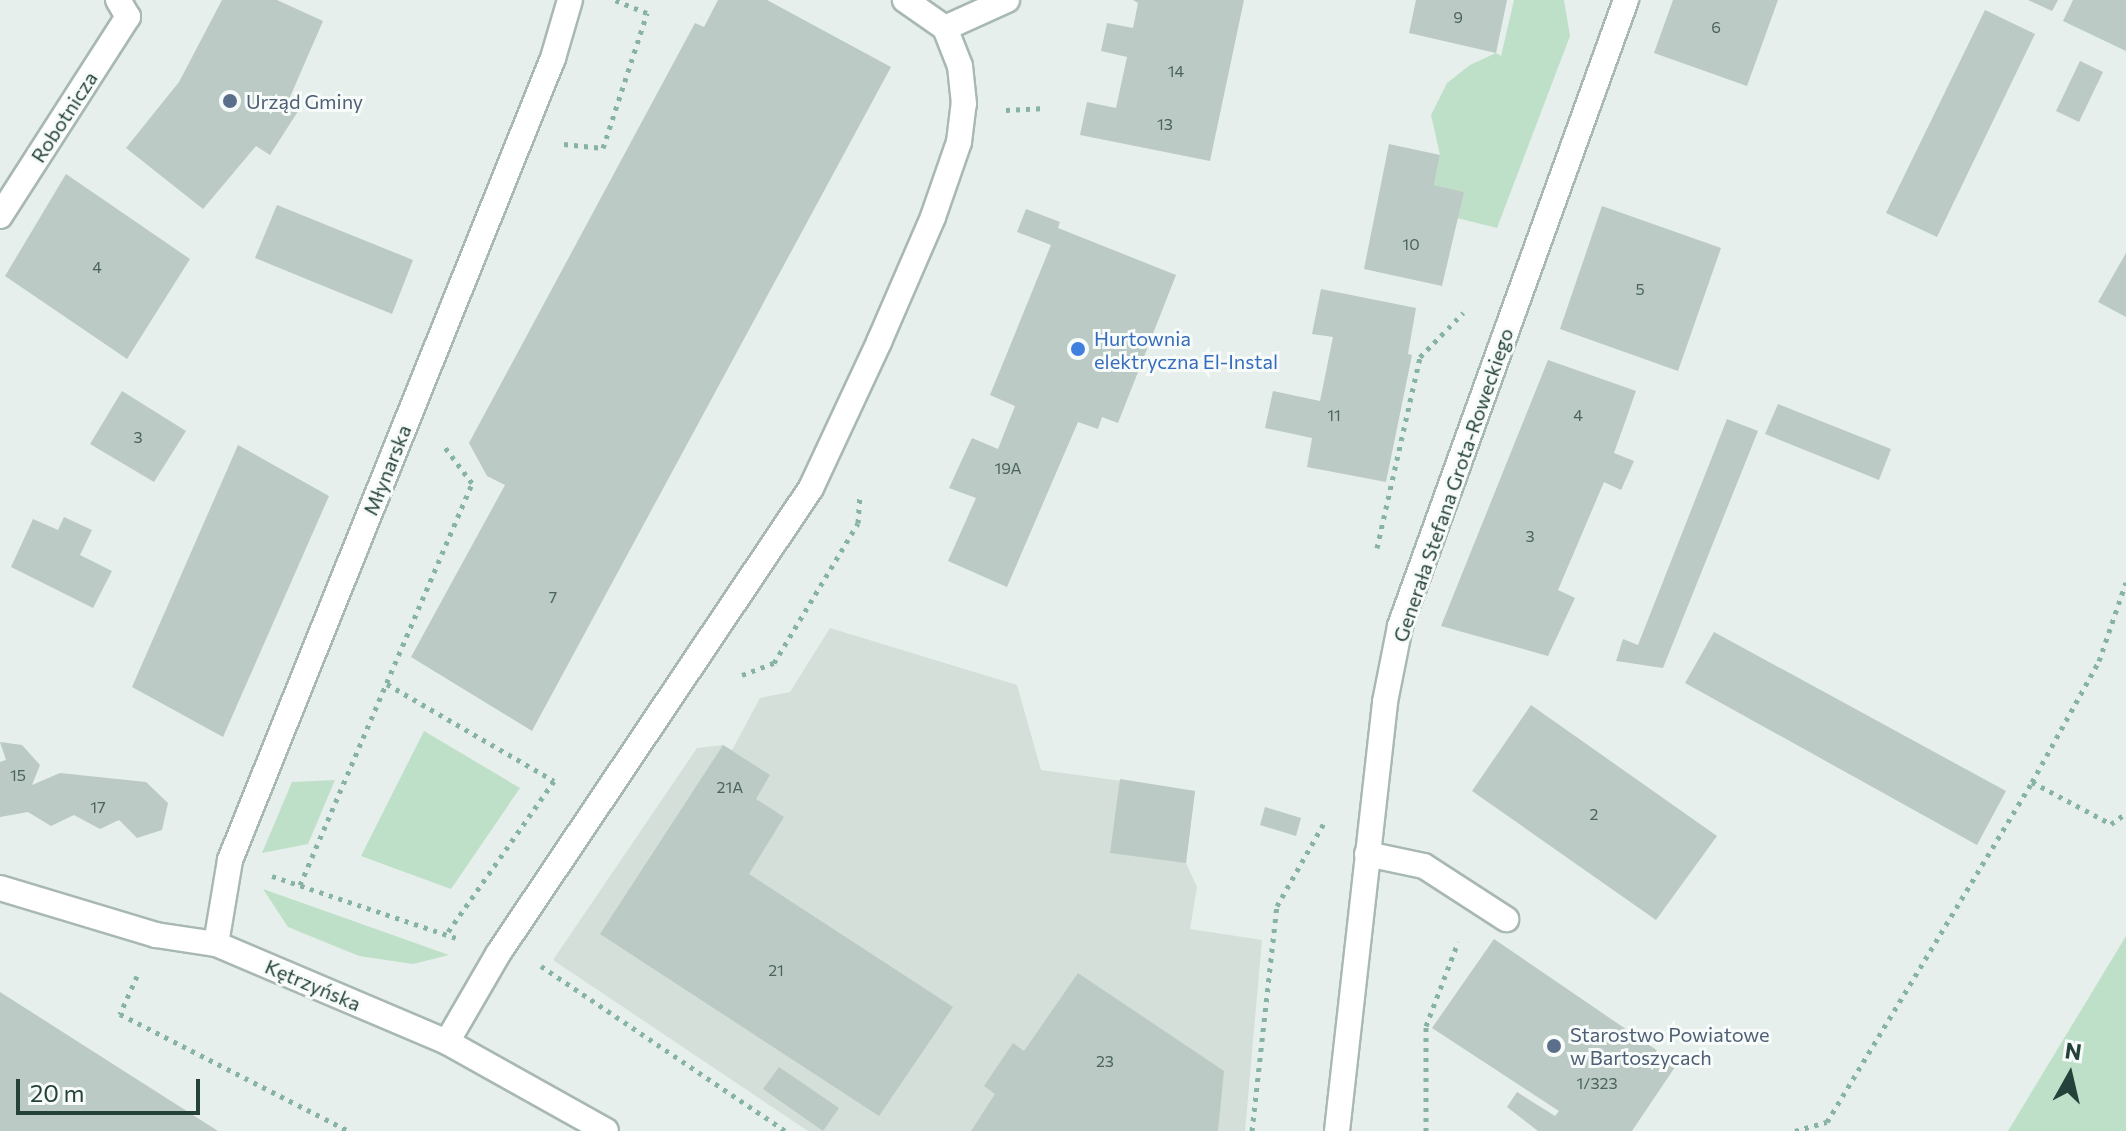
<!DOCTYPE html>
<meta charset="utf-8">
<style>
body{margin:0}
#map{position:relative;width:2126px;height:1131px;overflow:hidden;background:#e6efeb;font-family:Commissioner,sans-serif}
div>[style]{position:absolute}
.built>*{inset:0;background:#d4dfda}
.green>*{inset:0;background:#bfe0c8}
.building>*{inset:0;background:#bbcac4}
.path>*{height:5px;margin-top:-2.5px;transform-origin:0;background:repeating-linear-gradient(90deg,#86b3a5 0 4px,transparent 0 10px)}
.roads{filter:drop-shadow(2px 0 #a8b8b2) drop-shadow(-2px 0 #a8b8b2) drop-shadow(0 2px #a8b8b2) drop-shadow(0 -2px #a8b8b2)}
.lane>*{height:24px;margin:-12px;padding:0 12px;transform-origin:12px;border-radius:12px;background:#fff}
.street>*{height:24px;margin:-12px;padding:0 12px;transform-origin:12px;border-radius:12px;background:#fff}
.dots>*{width:22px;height:22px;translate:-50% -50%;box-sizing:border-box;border:4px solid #f7fbf9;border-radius:50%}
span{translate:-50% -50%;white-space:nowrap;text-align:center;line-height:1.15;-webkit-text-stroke:6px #f7fbf9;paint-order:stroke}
.number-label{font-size:16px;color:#4a645c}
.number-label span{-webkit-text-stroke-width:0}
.service-label{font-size:20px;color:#4e5e75}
.left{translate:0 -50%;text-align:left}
.street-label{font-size:20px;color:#24423a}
.shop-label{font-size:20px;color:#366cbe}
.north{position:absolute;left:2030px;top:1035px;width:80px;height:80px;-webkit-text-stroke:6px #f7fbf9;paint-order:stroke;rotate:8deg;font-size:22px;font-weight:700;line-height:32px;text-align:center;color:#24423a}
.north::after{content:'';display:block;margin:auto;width:28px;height:36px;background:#24423a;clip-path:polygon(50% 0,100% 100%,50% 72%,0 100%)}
.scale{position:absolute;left:16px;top:1079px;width:184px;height:36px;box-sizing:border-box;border:4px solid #24423a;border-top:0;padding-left:10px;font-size:24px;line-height:28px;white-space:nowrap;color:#24423a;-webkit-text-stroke:6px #f7fbf9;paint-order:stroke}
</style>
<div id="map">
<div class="built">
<i style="clip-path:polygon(830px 628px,1017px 685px,1041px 770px,1195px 791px,1186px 863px,1197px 887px,1190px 929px,1262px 940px,1245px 1131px,808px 1131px,553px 960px,697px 748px,723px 745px,732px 750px,760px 698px,790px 692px)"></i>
</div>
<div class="green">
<i style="clip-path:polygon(1514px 0,1564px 0,1570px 36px,1497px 228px,1457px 218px,1463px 192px,1434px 185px,1440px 155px,1431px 115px,1447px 83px,1470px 65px,1496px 53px,1501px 56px)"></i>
<i style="clip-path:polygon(424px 731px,520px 788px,451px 889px,361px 856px)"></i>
<i style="clip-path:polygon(335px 780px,308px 844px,262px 853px,292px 782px)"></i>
<i style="clip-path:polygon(263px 889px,449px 955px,413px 964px,359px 956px,288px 927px)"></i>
<i style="clip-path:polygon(2126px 936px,2126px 1131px,2008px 1131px)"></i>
</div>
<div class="building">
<i style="clip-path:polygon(222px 0,277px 0,323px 21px,290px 97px,302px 105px,270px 155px,256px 146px,203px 209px,126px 148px,179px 82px)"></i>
<i style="clip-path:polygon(718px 0,767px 0,891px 67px,532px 731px,411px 657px,505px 485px,487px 476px,469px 443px,695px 23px,704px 27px)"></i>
<i style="clip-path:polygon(1133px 0,1244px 0,1210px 161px,1080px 135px,1087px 102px,1116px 108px,1127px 57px,1101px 51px,1107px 23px,1133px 28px,1138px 3px)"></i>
<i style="clip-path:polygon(1416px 0,1507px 0,1496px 53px,1409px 33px)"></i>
<i style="clip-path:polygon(1673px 0,1778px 0,1747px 86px,1654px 53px)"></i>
<i style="clip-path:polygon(2028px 0,2058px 0,2052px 11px)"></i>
<i style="clip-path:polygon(2073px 0,2126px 0,2126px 51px,2063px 21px)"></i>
<i style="clip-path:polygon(1985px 10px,2035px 34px,1937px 237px,1886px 213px)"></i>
<i style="clip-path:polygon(2080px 61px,2103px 72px,2079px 122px,2056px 111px)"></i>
<i style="clip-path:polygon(1389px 144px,1440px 155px,1434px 185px,1464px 192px,1442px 286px,1364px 269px)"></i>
<i style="clip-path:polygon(66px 174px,190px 259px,127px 359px,5px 276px)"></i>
<i style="clip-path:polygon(277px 205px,413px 260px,392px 314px,255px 258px)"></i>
<i style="clip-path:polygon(1602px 206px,1721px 248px,1678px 371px,1560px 329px)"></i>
<i style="clip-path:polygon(1026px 209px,1060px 222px,1058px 228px,1176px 275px,1118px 423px,1102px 417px,1098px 429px,1078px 422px,1007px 587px,948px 561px,976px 498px,949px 488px,972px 438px,998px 449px,1015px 406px,990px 395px,1051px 245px,1017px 232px)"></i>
<i style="clip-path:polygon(2126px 253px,2126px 317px,2098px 302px)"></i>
<i style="clip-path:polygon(1321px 289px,1416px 308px,1408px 354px,1412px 355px,1386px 482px,1307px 467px,1312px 438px,1265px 428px,1273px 391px,1320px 401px,1333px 337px,1312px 334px)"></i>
<i style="clip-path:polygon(1548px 360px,1636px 391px,1614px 453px,1634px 461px,1621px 490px,1604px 482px,1558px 590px,1575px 598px,1548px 656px,1441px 626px)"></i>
<i style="clip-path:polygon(122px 391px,186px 431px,154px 482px,90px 444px)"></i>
<i style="clip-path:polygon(1778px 404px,1891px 449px,1879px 480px,1765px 434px)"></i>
<i style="clip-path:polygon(1727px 419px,1758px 431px,1663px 668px,1616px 661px,1623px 639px,1638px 645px)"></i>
<i style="clip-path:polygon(238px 445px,329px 496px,223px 737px,132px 687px)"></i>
<i style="clip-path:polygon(64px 517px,92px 530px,80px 555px,112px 571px,93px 608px,11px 567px,33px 519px,58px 530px)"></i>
<i style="clip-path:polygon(1714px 632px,2006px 791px,1977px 845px,1685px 683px)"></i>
<i style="clip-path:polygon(1531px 705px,1717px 836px,1656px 920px,1472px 791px)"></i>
<i style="clip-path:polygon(0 742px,22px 745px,40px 765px,32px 785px,60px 773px,146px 782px,168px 803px,162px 830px,137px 838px,119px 820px,100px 829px,74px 815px,51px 826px,28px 812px,0 817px,0 762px,6px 760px)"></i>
<i style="clip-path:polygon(723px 745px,770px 775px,756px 799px,784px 817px,749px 874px,953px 1007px,879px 1116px,600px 934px)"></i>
<i style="clip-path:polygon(1120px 779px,1195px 791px,1186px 863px,1110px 853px)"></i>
<i style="clip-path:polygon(1265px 807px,1301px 818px,1296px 836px,1260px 825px)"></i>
<i style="clip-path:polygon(1494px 939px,1677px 1064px,1632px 1131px,1538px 1131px,1507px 1107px,1517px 1092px,1555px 1116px,1559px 1111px,1432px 1028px)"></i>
<i style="clip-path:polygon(1078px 973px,1224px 1071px,1218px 1131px,971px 1131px,995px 1094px,984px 1086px,1013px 1043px,1024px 1051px)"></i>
<i style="clip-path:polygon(0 992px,218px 1131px,0 1131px)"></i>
<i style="clip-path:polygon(779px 1067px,839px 1108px,823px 1131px,763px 1089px)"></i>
</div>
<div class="path">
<i style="left:1006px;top:110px;width:35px;rotate:-3deg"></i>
<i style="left:564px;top:144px;width:39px;rotate:6deg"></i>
<i style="left:603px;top:148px;width:142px;rotate:-71.9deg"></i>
<i style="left:647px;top:13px;width:35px;rotate:-158deg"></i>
<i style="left:1377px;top:548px;width:196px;rotate:-77.3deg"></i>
<i style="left:1420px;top:357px;width:62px;rotate:-45.7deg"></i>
<i style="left:742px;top:675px;width:34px;rotate:-21deg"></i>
<i style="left:774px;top:663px;width:163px;rotate:-59deg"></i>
<i style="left:858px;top:523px;width:28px;rotate:-86deg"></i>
<i style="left:387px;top:684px;width:193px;rotate:30.1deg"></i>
<i style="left:554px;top:781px;width:189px;rotate:125.1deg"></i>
<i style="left:2032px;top:782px;width:89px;rotate:28deg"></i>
<i style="left:2111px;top:824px;width:19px;rotate:-36deg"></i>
<i style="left:272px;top:876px;width:194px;rotate:18.6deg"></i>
<i style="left:300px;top:885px;width:437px;rotate:-66.8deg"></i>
<i style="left:472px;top:483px;width:46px;rotate:-127.1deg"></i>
<i style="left:541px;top:966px;width:295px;rotate:34deg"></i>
<i style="left:137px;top:976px;width:42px;rotate:114.1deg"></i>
<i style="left:120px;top:1014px;width:257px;rotate:27.1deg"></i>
<i style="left:1252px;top:1131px;width:226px;rotate:-83.7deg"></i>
<i style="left:1277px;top:906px;width:98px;rotate:-60.5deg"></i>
<i style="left:1426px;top:1131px;width:105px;rotate:-90deg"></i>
<i style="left:1426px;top:1026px;width:90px;rotate:-69.1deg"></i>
<i style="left:1795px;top:1131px;width:33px;rotate:-16deg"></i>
<i style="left:1827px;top:1122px;width:397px;rotate:-58.9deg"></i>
<i style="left:2032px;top:782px;width:138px;rotate:-61deg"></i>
<i style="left:2099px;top:661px;width:83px;rotate:-71.1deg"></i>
</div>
<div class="roads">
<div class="lane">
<i style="left:945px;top:28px;width:68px;rotate:-24.3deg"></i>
<i style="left:1367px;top:854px;width:58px;rotate:11.9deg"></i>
<i style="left:1424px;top:866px;width:98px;rotate:32.9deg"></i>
</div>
<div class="street">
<i style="left:0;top:216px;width:237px;rotate:-57.3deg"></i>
<i style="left:128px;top:17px;width:20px;rotate:-120deg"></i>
<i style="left:0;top:888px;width:163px;rotate:16.8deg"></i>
<i style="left:156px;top:935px;width:61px;rotate:8.5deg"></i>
<i style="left:216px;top:944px;width:251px;rotate:23deg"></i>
<i style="left:447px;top:1042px;width:182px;rotate:29.2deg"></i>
<i style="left:216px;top:944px;width:85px;rotate:-80.5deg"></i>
<i style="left:230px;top:860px;width:865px;rotate:-68.06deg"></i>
<i style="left:553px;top:58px;width:60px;rotate:-73.7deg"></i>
<i style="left:447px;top:1042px;width:102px;rotate:-59.9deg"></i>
<i style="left:498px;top:954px;width:561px;rotate:-56.11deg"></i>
<i style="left:811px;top:488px;width:161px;rotate:-65deg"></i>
<i style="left:879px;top:342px;width:136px;rotate:-66.6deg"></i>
<i style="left:933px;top:217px;width:79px;rotate:-70.9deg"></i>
<i style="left:959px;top:142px;width:38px;rotate:-83deg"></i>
<i style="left:964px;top:104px;width:38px;rotate:-96deg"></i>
<i style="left:960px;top:66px;width:41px;rotate:-111.5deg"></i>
<i style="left:945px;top:28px;width:49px;rotate:-145deg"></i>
<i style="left:1337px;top:1131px;width:432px;rotate:-83.6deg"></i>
<i style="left:1385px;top:702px;width:77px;rotate:-78.8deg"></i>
<i style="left:1400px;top:626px;width:666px;rotate:-70.15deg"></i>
</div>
</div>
<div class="dots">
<i style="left:230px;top:101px;background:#5c6f8a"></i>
<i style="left:1078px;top:349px;background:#3f7fe0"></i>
<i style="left:1554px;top:1046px;background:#5c6f8a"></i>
</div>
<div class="number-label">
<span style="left:1458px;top:17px">9</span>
<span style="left:1716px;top:27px">6</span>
<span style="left:1176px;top:71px">14</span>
<span style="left:1165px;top:124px">13</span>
<span style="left:1411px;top:244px">10</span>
<span style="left:97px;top:267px">4</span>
<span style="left:1640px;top:289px">5</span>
<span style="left:1334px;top:415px">11</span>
<span style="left:1578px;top:415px">4</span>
<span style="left:138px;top:437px">3</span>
<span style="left:1008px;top:468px">19A</span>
<span style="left:1530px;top:536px">3</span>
<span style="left:553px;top:597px">7</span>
<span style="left:18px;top:775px">15</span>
<span style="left:730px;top:787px">21A</span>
<span style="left:98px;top:807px">17</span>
<span style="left:1594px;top:814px">2</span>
<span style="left:776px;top:970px">21</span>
<span style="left:1105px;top:1061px">23</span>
<span style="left:1597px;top:1083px">1/323</span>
</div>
<div class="service-label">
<span class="left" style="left:246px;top:101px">Urząd Gminy</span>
<span class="left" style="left:1570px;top:1046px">Starostwo Powiatowe<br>w Bartoszycach</span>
</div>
<div class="street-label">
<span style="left:64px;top:117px;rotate:-57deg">Robotnicza</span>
<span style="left:387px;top:470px;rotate:-68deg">Młynarska</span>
<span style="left:1453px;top:485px;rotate:-71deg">Generała Stefana Grota-Roweckiego</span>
<span style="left:313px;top:985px;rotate:23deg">Kętrzyńska</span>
</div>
<div class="shop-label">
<span class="left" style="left:1094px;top:350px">Hurtownia<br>elektryczna El-Instal</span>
</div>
<div class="north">N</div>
<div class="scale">20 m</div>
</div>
